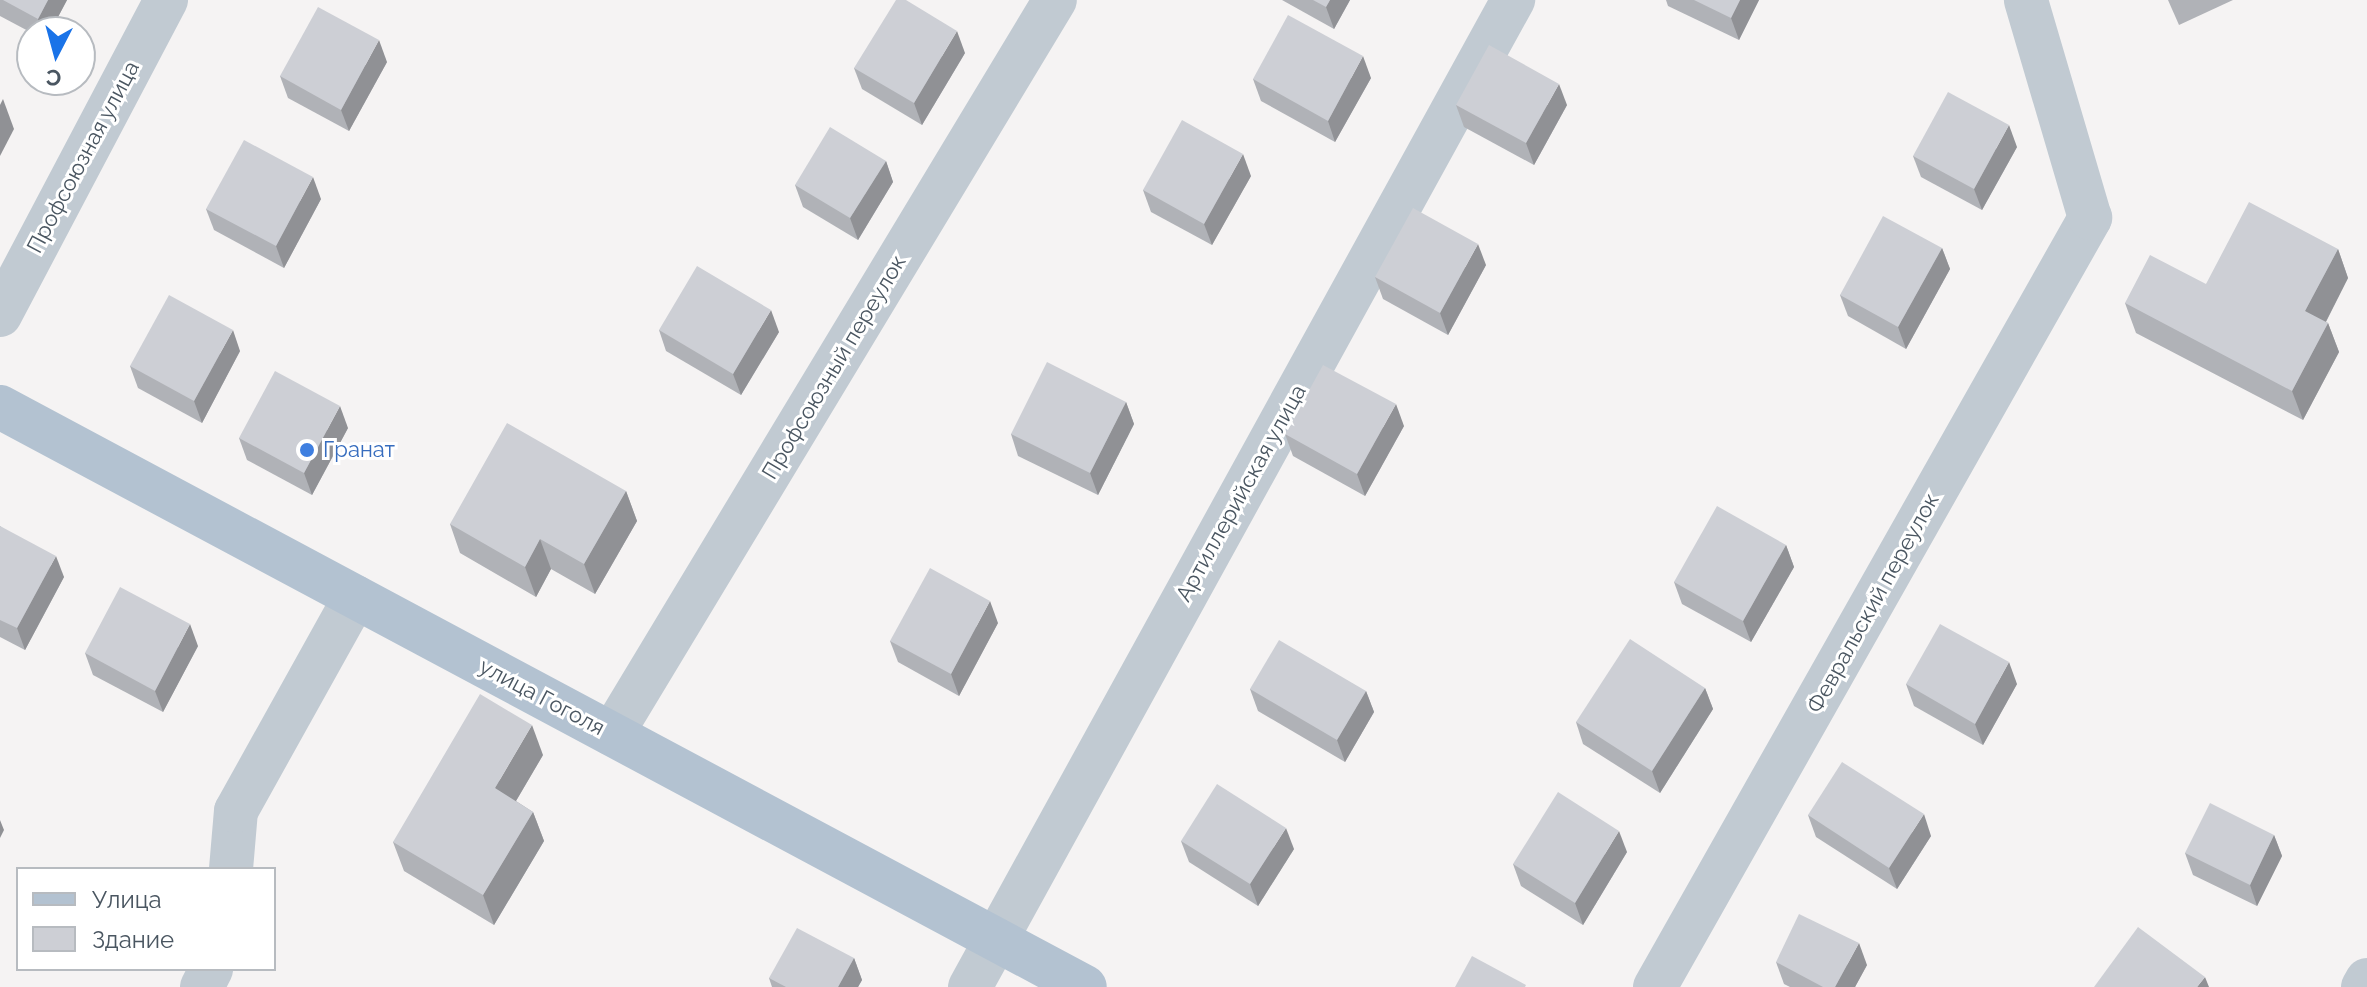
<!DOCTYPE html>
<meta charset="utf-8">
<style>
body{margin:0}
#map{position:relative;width:2367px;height:987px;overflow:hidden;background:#f5f3f3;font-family:Raleway,sans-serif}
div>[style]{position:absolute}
.minor>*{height:44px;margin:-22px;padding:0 22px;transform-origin:22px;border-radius:22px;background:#c1cad2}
.major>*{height:44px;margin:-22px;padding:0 22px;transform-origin:22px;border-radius:22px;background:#b3c2d1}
.wall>*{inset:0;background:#b0b2b7}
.shaded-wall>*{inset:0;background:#909195}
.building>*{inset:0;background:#cdcfd5}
.dots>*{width:22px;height:22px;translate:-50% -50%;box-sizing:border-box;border:4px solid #fff;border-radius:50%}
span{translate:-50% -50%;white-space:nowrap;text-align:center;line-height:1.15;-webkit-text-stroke:6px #fff;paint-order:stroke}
.street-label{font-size:22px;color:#4a5661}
.shop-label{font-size:22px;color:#366cbe}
.left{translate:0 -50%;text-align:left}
.legend{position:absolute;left:16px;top:867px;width:260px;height:104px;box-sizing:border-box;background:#fff;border:2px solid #b7bbc0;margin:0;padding:10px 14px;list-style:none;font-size:24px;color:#4a5661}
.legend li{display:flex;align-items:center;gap:16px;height:40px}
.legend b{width:40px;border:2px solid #b7bbc0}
.north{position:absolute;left:16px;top:16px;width:80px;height:80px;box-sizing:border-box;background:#fff;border:2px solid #b7bbc0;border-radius:50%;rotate:186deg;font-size:22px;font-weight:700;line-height:32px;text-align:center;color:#4a5661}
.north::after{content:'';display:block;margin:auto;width:28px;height:36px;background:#1a73e8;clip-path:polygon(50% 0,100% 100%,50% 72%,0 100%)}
</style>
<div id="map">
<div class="minor">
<i style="left:0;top:315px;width:356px;rotate:-62.2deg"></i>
<i style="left:612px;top:734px;width:857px;rotate:-58.89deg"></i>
<i style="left:231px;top:869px;width:58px;rotate:-85.1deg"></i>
<i style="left:236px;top:811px;width:245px;rotate:-60.9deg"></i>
<i style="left:202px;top:987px;width:20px;rotate:-63deg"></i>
<i style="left:970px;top:987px;width:1127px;rotate:-61.18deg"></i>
<i style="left:1655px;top:987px;width:884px;rotate:-60.5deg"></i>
<i style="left:2090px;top:218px;width:227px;rotate:-106.4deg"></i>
<i style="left:2363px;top:987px;width:8px;rotate:-60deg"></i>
</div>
<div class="major">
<i style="left:0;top:407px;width:1230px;rotate:28.13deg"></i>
</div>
<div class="wall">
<i style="clip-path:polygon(0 0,67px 0,50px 32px,32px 32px,32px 33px,0 16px)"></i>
<i style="clip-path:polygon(1282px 0,1350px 0,1334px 29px)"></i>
<i style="clip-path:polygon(1666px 0,1759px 0,1739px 40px,1668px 6px)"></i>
<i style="clip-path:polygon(2168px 0,2233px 0,2179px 25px)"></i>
<i style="clip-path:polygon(965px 53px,922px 125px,862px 89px,854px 68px)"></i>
<i style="clip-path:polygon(387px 62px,349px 131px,288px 98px,280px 76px)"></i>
<i style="clip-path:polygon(1371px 78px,1335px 142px,1261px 101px,1253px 79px)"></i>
<i style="clip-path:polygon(1456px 105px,1567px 105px,1534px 165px,1464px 127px)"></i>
<i style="clip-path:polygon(2017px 147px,1982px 210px,1921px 177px,1913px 156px)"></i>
<i style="clip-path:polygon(886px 161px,893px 182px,858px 240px,803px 207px,795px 185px)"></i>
<i style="clip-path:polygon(1251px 176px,1212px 245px,1151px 212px,1143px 190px)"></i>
<i style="clip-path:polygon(321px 199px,284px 268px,214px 230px,206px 209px)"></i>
<i style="clip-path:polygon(1942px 248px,1950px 269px,1906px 349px,1848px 316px,1840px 295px)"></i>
<i style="clip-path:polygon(2338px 249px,2348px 278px,2326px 322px,2328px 323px,2339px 352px,2303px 420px,2136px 333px,2125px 303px,2206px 284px)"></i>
<i style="clip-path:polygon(1486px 265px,1448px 335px,1383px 299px,1375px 277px)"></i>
<i style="clip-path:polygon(659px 330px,779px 332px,741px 395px,666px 351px)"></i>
<i style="clip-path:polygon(240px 351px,202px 423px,138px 388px,130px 366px)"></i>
<i style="clip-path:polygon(1126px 402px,1134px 424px,1098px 495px,1018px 456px,1011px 434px)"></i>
<i style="clip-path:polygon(1404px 426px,1365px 496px,1293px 456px,1285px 434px)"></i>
<i style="clip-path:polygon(348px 428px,312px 495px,247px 460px,239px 438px)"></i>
<i style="clip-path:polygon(626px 491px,637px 521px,595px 594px,551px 569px,536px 597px,460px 553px,450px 524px)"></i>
<i style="clip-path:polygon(0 526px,64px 577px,25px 650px,0 637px)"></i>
<i style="clip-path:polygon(1786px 545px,1794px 567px,1751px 642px,1682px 604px,1674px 582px)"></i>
<i style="clip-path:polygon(998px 623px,959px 696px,898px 662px,890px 641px)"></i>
<i style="clip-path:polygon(198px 646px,163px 712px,93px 675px,85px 653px)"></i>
<i style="clip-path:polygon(1906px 684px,2017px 684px,1983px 745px,1914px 706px)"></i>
<i style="clip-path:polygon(1705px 688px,1713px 709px,1660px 793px,1583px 744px,1576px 722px)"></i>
<i style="clip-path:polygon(1250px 689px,1366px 691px,1374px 712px,1345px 762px,1258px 711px)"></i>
<i style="clip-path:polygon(543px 755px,516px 801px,533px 812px,544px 841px,494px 925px,404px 871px,393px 842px)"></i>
<i style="clip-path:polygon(1808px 815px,1931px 836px,1897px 889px,1816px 837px)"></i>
<i style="clip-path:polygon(2274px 835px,2282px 856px,2257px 906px,2193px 875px,2185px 853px)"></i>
<i style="clip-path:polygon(1181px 841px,1294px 849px,1258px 906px,1189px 862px)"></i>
<i style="clip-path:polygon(1627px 852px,1583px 925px,1521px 886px,1513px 864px)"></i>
<i style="clip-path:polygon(854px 958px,862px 980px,858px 987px,772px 987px,769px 978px)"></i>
<i style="clip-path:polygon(1776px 962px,1867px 965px,1855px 987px,1790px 987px,1784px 984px)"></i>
</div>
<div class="shaded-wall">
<i style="clip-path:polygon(48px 0,67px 0,50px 32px,42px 32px,38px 19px)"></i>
<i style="clip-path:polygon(1330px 0,1350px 0,1334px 29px,1326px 7px)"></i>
<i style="clip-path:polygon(1740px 0,1759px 0,1739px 40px,1731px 18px)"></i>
<i style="clip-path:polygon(957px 31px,965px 53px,922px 125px,914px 103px)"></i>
<i style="clip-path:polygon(379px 40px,387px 62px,349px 131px,341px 110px)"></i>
<i style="clip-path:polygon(1363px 56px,1371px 78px,1335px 142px,1328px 121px)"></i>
<i style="clip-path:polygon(1559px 84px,1567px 105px,1534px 165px,1526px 143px)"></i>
<i style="clip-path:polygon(3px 99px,14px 129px,0 156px,0 105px)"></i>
<i style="clip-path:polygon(2009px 125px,2017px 147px,1982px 210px,1974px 189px)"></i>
<i style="clip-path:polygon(1243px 154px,1251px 176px,1212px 245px,1204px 224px)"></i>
<i style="clip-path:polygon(886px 161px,893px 182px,858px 240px,850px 218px)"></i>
<i style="clip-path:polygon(313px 177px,321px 199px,284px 268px,276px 246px)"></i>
<i style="clip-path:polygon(1478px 244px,1486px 265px,1448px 335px,1440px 313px)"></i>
<i style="clip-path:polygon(1942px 248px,1950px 269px,1906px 349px,1898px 327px)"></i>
<i style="clip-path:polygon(2338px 249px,2348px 278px,2316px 341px,2305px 311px)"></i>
<i style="clip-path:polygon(771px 310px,779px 332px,741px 395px,733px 374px)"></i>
<i style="clip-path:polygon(2328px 323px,2339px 352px,2303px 420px,2292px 391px)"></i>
<i style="clip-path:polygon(233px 330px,240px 351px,202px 423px,194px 401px)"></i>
<i style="clip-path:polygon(1126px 402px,1134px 424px,1098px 495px,1090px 473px)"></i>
<i style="clip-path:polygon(1396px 404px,1404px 426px,1365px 496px,1357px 474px)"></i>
<i style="clip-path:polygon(340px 406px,348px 428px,312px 495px,304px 473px)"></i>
<i style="clip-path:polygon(626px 491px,637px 521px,595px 594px,584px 564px)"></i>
<i style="clip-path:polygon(540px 539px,551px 569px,536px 597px,525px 567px)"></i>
<i style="clip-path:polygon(1786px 545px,1794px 567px,1751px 642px,1743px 621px)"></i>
<i style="clip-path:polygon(56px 556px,64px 577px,25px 650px,17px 628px)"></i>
<i style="clip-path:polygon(990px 601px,998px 623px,959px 696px,951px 674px)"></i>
<i style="clip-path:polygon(190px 624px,198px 646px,163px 712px,155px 691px)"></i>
<i style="clip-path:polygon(2009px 662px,2017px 684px,1983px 745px,1975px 724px)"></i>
<i style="clip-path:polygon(1705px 688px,1713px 709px,1660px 793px,1652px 771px)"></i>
<i style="clip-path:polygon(1366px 691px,1374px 712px,1345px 762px,1337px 740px)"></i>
<i style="clip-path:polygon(532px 725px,543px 755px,506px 818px,495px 788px)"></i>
<i style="clip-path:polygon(533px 812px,544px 841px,494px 925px,483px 895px)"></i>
<i style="clip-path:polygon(1924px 814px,1931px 836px,1897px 889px,1889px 868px)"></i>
<i style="clip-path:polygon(0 820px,4px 830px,0 838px)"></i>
<i style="clip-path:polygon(1286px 828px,1294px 849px,1258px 906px,1250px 884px)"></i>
<i style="clip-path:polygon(1619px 831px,1627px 852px,1583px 925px,1575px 903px)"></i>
<i style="clip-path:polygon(2274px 835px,2282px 856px,2257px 906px,2250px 885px)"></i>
<i style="clip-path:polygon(1859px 943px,1867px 965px,1855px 987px,1835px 987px)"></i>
<i style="clip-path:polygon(854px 958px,862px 980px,858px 987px,838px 987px)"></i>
<i style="clip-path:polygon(2205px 977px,2209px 987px,2197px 987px)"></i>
</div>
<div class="building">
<i style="clip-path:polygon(3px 0,48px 0,38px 19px)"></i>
<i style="clip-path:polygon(896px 0,906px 0,957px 31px,914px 103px,854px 68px)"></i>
<i style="clip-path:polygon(1313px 0,1330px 0,1326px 7px)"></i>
<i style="clip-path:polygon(1694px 0,1740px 0,1731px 18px)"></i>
<i style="clip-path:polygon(318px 7px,379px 40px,341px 110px,280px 76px)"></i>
<i style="clip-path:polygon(1288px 15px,1363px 56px,1328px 121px,1253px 79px)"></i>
<i style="clip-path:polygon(1489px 45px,1559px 84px,1526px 143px,1456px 105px)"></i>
<i style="clip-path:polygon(1948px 92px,2009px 125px,1974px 189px,1913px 156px)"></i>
<i style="clip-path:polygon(1182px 120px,1243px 154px,1204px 224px,1143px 190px)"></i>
<i style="clip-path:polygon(830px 127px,886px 161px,850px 218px,795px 185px)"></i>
<i style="clip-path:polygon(244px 140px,313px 177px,276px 246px,206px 209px)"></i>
<i style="clip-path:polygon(2249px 202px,2338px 249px,2305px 311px,2328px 323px,2292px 391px,2125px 303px,2150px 255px,2206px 284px)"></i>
<i style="clip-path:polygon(1413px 208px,1478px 244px,1440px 313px,1375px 277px)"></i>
<i style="clip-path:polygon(1883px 216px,1942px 248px,1898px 327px,1840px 295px)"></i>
<i style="clip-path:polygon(697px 266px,771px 310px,733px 374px,659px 330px)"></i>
<i style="clip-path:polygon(169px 295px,233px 330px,194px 401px,130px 366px)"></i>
<i style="clip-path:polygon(1047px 362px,1126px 402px,1090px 473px,1011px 434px)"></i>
<i style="clip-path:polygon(1323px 365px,1396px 404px,1357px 474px,1285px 434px)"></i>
<i style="clip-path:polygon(275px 371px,340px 406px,304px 473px,239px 438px)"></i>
<i style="clip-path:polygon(507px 423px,626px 491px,584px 564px,540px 539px,525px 567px,450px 524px)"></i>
<i style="clip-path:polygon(1717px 506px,1786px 545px,1743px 621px,1674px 582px)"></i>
<i style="clip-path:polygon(0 526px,56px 556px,17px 628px,0 620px)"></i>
<i style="clip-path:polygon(930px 568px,990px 601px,951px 674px,890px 641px)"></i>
<i style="clip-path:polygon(120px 587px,190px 624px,155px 691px,85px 653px)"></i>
<i style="clip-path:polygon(1940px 624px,2009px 662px,1975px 724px,1906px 684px)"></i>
<i style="clip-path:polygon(1630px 639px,1705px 688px,1652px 771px,1576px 722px)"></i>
<i style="clip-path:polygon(1279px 640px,1366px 691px,1337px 740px,1250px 689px)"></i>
<i style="clip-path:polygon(480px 694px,532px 725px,495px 788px,533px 812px,483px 895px,393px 842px)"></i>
<i style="clip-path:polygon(1842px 762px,1924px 814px,1889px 868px,1808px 815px)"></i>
<i style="clip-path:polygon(1217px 784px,1286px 828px,1250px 884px,1181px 841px)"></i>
<i style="clip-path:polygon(1558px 792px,1619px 831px,1575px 903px,1513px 864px)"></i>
<i style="clip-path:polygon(2210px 803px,2274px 835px,2250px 885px,2185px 853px)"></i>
<i style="clip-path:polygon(1799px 914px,1859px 943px,1835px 987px,1823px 987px,1776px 962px)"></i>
<i style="clip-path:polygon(2138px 927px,2205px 977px,2197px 987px,2094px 987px)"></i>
<i style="clip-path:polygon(797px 928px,854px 958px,838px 987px,786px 987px,769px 978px)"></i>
<i style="clip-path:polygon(1472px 956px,1526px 985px,1525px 987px,1455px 987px)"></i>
</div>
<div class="dots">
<i style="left:307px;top:450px;background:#3f7fe0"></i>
</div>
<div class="street-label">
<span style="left:83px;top:157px;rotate:-62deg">Профсоюзная улица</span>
<span style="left:834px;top:367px;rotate:-59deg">Профсоюзный переулок</span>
<span style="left:1241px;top:493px;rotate:-61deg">Артиллерийская улица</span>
<span style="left:1873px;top:603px;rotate:-61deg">Февральский переулок</span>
<span style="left:542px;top:697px;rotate:28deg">улица Гоголя</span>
</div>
<div class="shop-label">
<span class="left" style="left:323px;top:450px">Гранат</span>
</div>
<ul class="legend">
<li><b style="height:10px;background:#b3c2d1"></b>Улица</li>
<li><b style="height:22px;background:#cdcfd5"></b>Здание</li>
</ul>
<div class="north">С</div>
</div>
